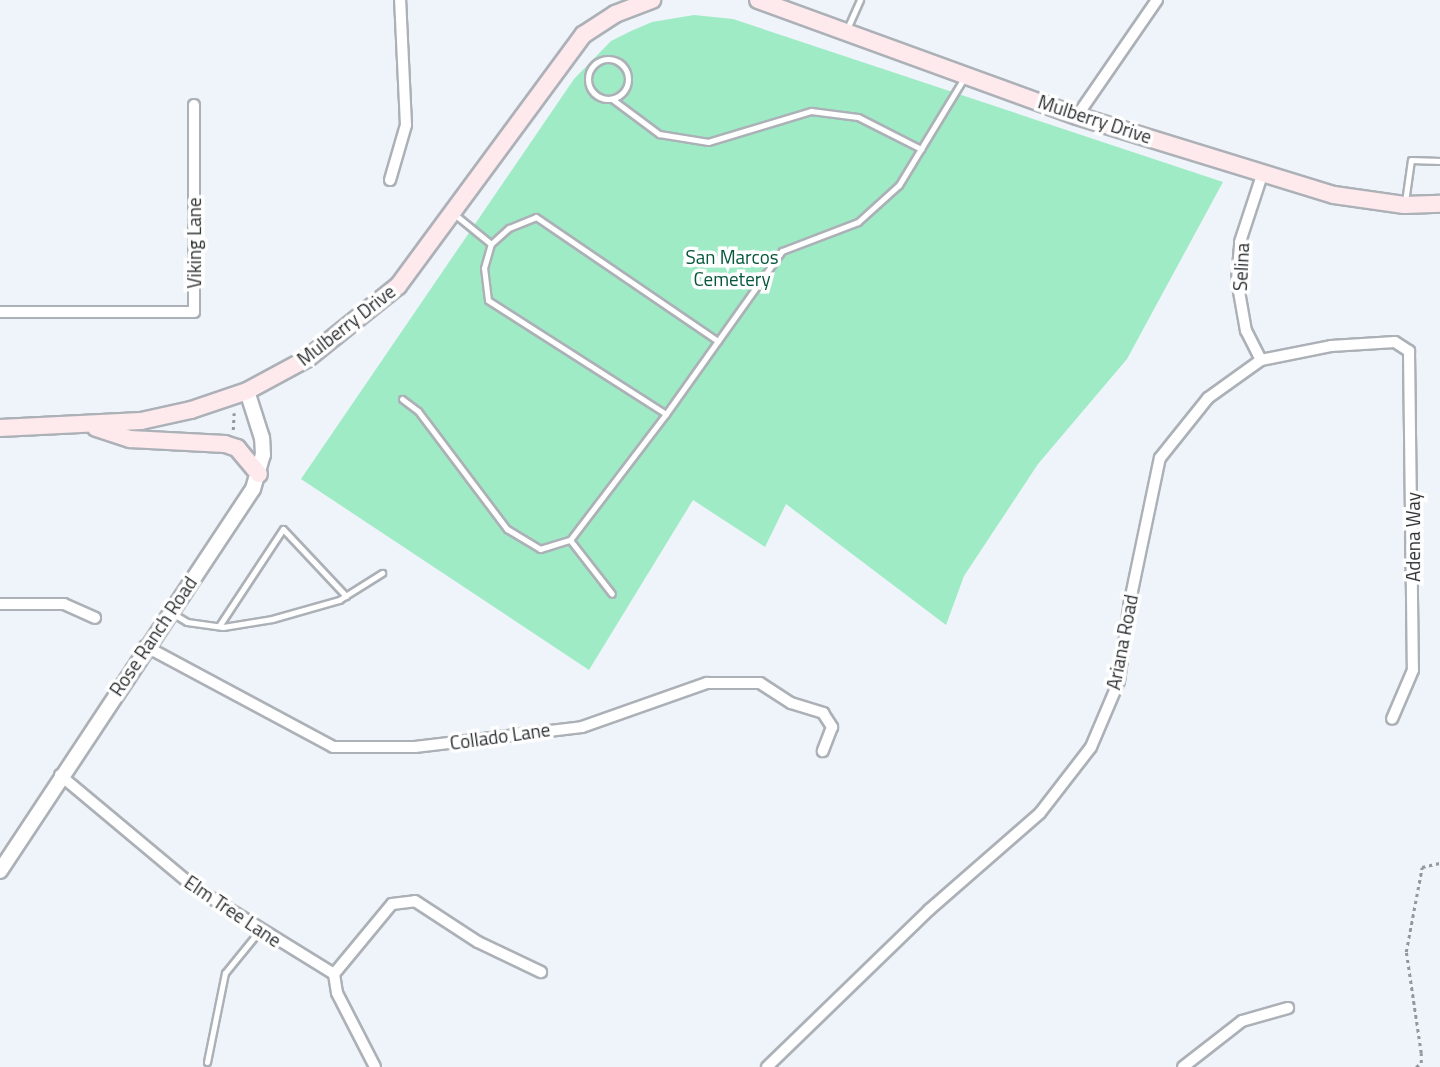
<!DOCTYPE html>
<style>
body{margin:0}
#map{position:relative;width:1440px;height:1067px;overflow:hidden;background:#eff4fa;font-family:"Titillium Web",sans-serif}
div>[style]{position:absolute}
.green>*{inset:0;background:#9febc6}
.path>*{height:2.5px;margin-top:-1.25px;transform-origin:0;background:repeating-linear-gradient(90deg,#94979c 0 3.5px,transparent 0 7px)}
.roads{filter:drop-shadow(2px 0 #acb1b7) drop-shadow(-2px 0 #acb1b7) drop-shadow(0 2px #acb1b7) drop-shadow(0 -2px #acb1b7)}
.service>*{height:5px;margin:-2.5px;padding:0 2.5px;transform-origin:2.5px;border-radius:2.5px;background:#fff}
.service>.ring{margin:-2.5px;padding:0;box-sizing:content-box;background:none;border:5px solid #fff;border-radius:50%}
.minor>*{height:10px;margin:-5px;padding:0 5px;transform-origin:5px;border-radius:5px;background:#fff}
.tertiary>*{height:14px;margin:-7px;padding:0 7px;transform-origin:7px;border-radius:7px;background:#fff}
.secondary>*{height:16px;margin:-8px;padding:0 8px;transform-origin:8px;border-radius:8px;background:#feeaed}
span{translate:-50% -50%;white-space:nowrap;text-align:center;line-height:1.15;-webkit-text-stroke:7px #fff;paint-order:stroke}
.street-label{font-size:19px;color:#2b2d2f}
.park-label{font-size:19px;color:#07573b}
</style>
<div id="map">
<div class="green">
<i style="clip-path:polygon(694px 15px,733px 19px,1223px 182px,1127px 359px,1038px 464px,964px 576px,946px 625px,786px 504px,765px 547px,693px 500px,589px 670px,301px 479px,574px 79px,611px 41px,631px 31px,652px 22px)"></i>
</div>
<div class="path">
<i style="left:233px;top:430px;width:17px;rotate:-87deg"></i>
<i style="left:1416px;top:1067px;width:6px;rotate:-39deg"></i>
<i style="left:1421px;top:1063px;width:10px;rotate:-90deg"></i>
<i style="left:1421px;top:1053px;width:102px;rotate:-98.4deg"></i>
<i style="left:1406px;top:952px;width:86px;rotate:-79.3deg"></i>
<i style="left:1422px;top:867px;width:18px;rotate:-13deg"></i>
</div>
<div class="roads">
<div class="service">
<i style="left:847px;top:29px;width:32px;rotate:-66deg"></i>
<i class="ring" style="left:588px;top:59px;width:35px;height:35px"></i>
<i style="left:612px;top:99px;width:59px;rotate:36.7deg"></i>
<i style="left:659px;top:134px;width:50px;rotate:9.3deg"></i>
<i style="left:708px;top:142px;width:108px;rotate:-16.8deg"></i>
<i style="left:811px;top:111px;width:47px;rotate:7.3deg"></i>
<i style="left:858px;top:117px;width:71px;rotate:26.9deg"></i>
<i style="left:1405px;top:202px;width:42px;rotate:-81.9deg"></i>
<i style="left:1411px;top:160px;width:29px;rotate:2deg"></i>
<i style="left:491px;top:244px;width:24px;rotate:-42deg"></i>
<i style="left:509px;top:228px;width:29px;rotate:-22deg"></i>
<i style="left:536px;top:217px;width:220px;rotate:34.3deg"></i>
<i style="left:402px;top:399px;width:20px;rotate:37deg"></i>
<i style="left:418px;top:411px;width:148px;rotate:53deg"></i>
<i style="left:507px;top:529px;width:39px;rotate:31deg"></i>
<i style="left:540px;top:549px;width:31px;rotate:-17deg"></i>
<i style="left:570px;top:540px;width:158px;rotate:-52.7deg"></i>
<i style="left:666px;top:414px;width:211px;rotate:-147.4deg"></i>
<i style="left:488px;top:300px;width:32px;rotate:-97deg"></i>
<i style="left:484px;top:268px;width:25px;rotate:-74deg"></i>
<i style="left:491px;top:244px;width:49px;rotate:-140.8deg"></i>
<i style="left:666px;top:414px;width:200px;rotate:-54.6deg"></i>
<i style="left:782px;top:251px;width:81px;rotate:-20.9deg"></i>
<i style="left:858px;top:222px;width:55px;rotate:-42.1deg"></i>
<i style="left:899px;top:185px;width:125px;rotate:-58.7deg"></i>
<i style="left:570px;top:540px;width:68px;rotate:52.1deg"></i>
<i style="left:172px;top:613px;width:17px;rotate:31deg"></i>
<i style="left:187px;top:622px;width:36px;rotate:8deg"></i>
<i style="left:223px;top:627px;width:50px;rotate:-9.3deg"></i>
<i style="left:272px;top:619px;width:70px;rotate:-15.8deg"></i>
<i style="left:339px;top:600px;width:51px;rotate:-32.1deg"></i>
<i style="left:219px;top:626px;width:116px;rotate:-56.6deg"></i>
<i style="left:283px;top:529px;width:92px;rotate:46.8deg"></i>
<i style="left:207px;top:1062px;width:91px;rotate:-78.6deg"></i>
<i style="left:225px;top:973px;width:55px;rotate:-50.9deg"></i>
</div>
<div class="minor">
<i style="left:1077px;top:116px;width:141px;rotate:-55.4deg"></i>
<i style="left:390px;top:180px;width:57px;rotate:-73.8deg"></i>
<i style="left:406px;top:125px;width:125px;rotate:-92.7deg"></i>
<i style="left:0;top:312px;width:194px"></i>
<i style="left:194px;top:312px;width:207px;rotate:-90deg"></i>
<i style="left:1261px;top:360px;width:33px;rotate:-117deg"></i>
<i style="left:1246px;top:331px;width:52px;rotate:-100deg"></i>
<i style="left:1237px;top:280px;width:38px;rotate:-85deg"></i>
<i style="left:1240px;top:242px;width:74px;rotate:-71.8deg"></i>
<i style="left:0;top:604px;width:64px"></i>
<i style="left:64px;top:604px;width:34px;rotate:24deg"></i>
<i style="left:145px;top:646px;width:213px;rotate:28.2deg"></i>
<i style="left:333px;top:747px;width:82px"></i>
<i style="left:415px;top:747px;width:168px;rotate:-6.8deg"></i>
<i style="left:582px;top:727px;width:133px;rotate:-19.4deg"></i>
<i style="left:707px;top:683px;width:53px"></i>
<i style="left:760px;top:683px;width:37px;rotate:33deg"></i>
<i style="left:791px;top:703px;width:34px;rotate:17deg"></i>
<i style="left:823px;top:713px;width:17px;rotate:57deg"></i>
<i style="left:832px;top:727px;width:26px;rotate:111deg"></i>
<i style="left:60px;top:775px;width:176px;rotate:39.9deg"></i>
<i style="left:195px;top:888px;width:163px;rotate:31.7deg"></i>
<i style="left:334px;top:974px;width:19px;rotate:81deg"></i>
<i style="left:337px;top:993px;width:83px;rotate:62.8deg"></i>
<i style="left:334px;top:974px;width:91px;rotate:-50.4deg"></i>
<i style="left:392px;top:904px;width:23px;rotate:-7deg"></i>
<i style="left:415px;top:901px;width:75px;rotate:33.1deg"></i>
<i style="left:478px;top:942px;width:70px;rotate:25.5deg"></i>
<i style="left:767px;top:1067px;width:226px;rotate:-44.1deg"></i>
<i style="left:929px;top:910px;width:147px;rotate:-41.1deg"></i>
<i style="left:1040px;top:813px;width:83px;rotate:-52.3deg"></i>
<i style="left:1091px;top:747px;width:72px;rotate:-67deg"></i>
<i style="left:1119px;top:681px;width:81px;rotate:-82.2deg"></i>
<i style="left:1130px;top:601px;width:146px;rotate:-78.2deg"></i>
<i style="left:1160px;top:458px;width:77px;rotate:-51.3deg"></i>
<i style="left:1208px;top:398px;width:65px;rotate:-35.6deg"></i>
<i style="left:1261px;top:360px;width:71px;rotate:-11.3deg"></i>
<i style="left:1331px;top:346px;width:64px;rotate:-3.6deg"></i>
<i style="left:1395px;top:342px;width:17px;rotate:33deg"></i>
<i style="left:1409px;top:351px;width:319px;rotate:89.3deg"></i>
<i style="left:1413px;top:670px;width:53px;rotate:113.2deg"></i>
<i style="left:1183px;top:1067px;width:75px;rotate:-37.9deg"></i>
<i style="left:1242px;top:1021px;width:48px;rotate:-15.8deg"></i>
</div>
<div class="tertiary">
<i style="left:0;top:871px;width:458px;rotate:-56.5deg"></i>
<i style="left:253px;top:489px;width:35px;rotate:-74deg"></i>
<i style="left:263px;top:455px;width:17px;rotate:-93deg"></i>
<i style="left:262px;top:438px;width:49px;rotate:-107.7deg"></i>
</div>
<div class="secondary">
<i style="left:758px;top:0;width:339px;rotate:20deg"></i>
<i style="left:1077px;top:116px;width:269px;rotate:17.1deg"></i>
<i style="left:1334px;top:195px;width:71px;rotate:8.1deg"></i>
<i style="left:1404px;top:205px;width:36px;rotate:-2deg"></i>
<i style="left:0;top:428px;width:141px;rotate:-2.8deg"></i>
<i style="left:141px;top:421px;width:51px;rotate:-12.4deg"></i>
<i style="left:191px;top:410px;width:59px;rotate:-18.7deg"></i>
<i style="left:247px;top:391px;width:69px;rotate:-28.4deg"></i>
<i style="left:308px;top:358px;width:115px;rotate:-38.7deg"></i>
<i style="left:398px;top:286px;width:312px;rotate:-53.6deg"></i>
<i style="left:583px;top:35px;width:38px;rotate:-33deg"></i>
<i style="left:615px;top:14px;width:40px;rotate:-21deg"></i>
<i style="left:96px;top:428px;width:36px;rotate:18deg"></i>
<i style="left:130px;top:439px;width:95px;rotate:3deg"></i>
<i style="left:225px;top:444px;width:13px;rotate:18deg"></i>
<i style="left:237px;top:448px;width:34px;rotate:50deg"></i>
</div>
</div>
<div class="street-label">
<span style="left:1095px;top:119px;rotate:18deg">Mulberry Drive</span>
<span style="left:194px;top:243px;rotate:-90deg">Viking Lane</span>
<span style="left:1241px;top:267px;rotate:-87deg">Selina</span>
<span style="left:346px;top:325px;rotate:-38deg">Mulberry Drive</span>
<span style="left:1413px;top:537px;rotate:-90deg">Adena Way</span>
<span style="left:153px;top:636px;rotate:-56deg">Rose Ranch Road</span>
<span style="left:1122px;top:642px;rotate:-79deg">Ariana Road</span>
<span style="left:500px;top:736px;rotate:-8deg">Collado Lane</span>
<span style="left:233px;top:911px;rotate:34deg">Elm Tree Lane</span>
</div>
<div class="park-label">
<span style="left:732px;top:268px">San Marcos<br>Cemetery</span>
</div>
</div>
